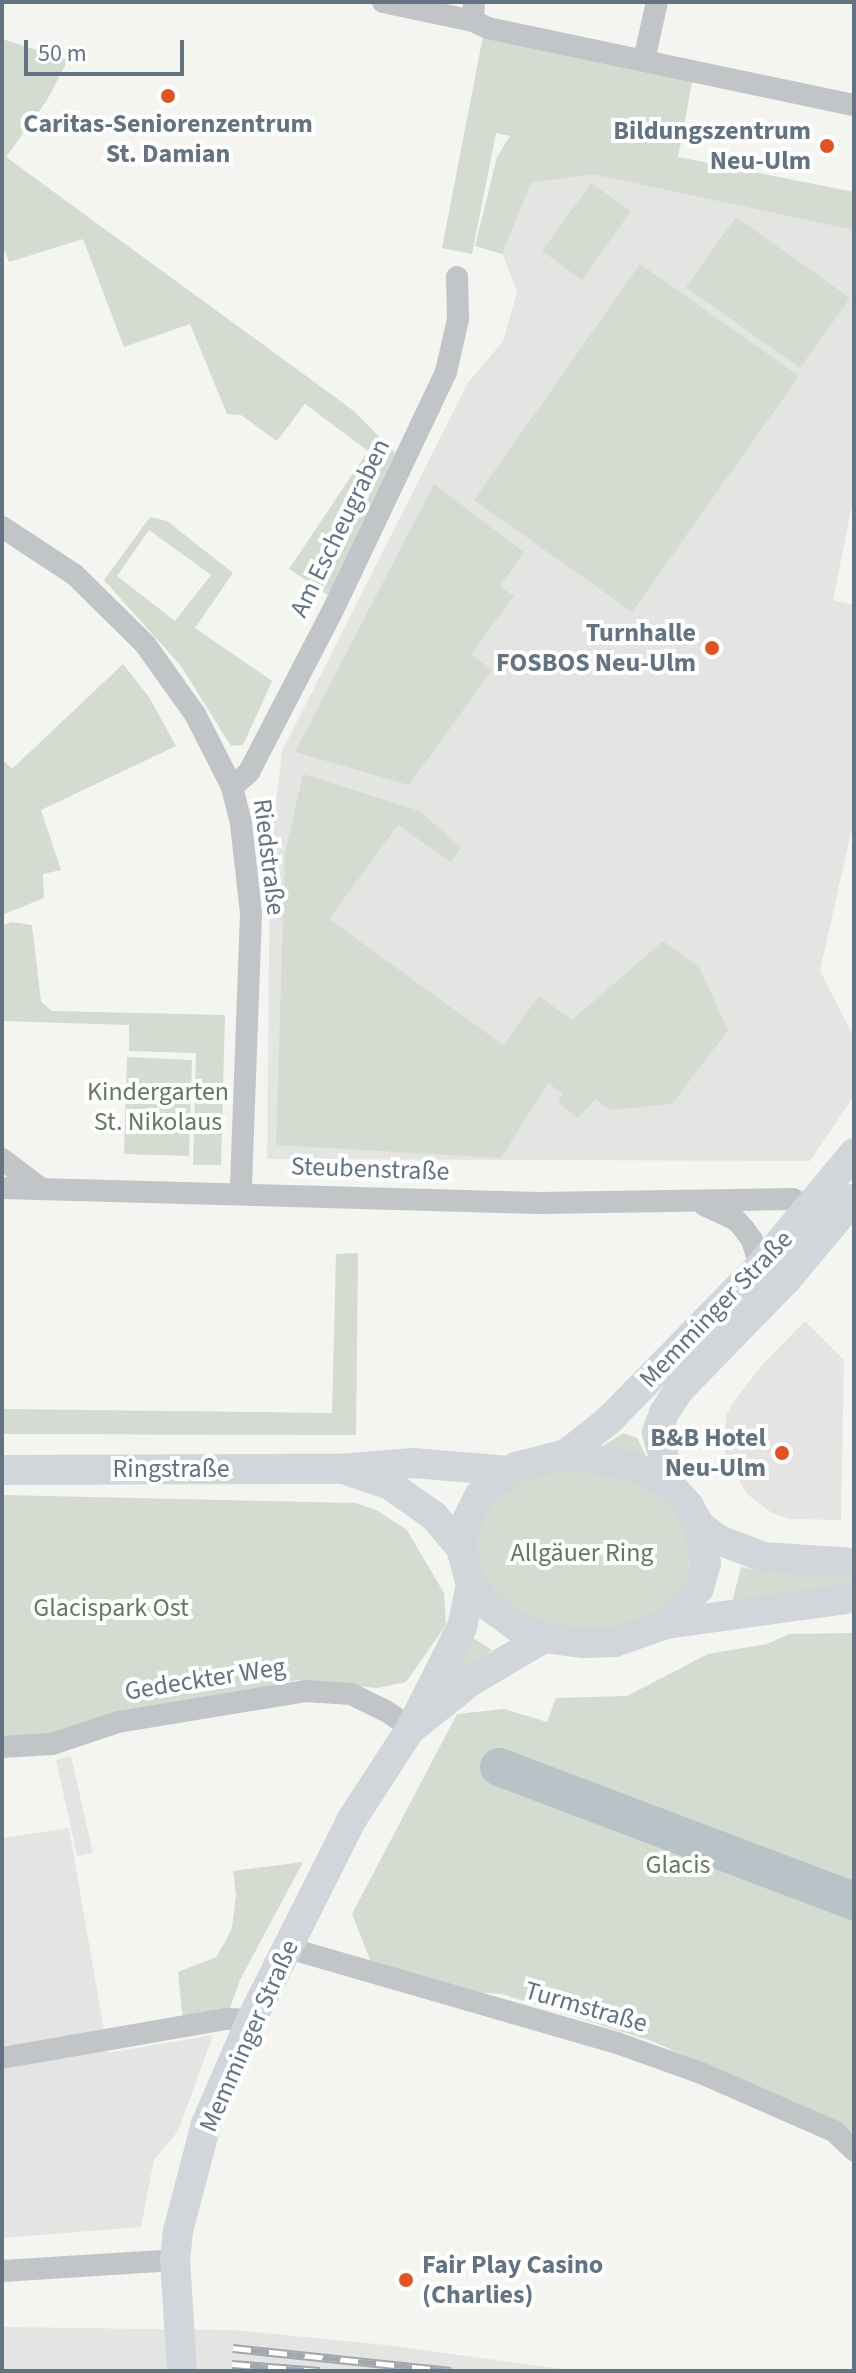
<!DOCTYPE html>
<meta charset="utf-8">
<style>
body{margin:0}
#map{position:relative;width:856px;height:2373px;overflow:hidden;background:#f4f4f0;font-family:"Source Sans 3",sans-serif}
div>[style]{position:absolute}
.built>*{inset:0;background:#e4e5e3}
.green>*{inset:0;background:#d4dbd1}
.river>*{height:38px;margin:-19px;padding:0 19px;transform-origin:19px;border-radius:19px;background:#b8c3c7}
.street>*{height:22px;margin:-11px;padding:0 11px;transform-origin:11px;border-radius:11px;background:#c1c5c8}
.secondary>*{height:30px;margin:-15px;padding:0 15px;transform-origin:15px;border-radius:15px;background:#d1d6da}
.rail>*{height:9px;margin-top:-4.5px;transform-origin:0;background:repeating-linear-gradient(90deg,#fff 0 18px,#a2a7ad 0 36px);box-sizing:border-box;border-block:2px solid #a2a7ad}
.dots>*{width:22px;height:22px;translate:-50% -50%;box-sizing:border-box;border:4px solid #fff;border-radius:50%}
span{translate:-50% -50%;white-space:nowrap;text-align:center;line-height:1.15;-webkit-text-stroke:8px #fff;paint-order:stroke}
.poi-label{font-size:26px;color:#637381;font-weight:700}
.right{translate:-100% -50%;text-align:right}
.left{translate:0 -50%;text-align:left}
.street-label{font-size:26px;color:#637381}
.park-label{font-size:26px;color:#667862}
.frame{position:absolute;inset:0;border:4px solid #637381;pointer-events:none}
.scale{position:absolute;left:24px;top:40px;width:160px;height:36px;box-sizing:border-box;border:4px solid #637381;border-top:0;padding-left:10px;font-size:24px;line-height:28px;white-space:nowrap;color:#637381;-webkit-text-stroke:6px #fff;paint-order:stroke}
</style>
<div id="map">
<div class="built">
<i style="clip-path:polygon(527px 159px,854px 227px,854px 495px,833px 600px,854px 605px,854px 819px,820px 971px,854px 1037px,854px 1096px,810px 1161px,267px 1159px,270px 856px,282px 751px,468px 383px,503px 341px,517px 292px,496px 237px)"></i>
<i style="clip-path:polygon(805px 1321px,844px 1360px,841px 1520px,790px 1519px,772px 1513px,747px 1494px,725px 1456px,726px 1415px,733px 1403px,762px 1365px)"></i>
<i style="clip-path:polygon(71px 1756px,93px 1853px,77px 1856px,56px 1760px)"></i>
<i style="clip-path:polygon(69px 1828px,108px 2053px,213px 2035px,178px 2131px,154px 2160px,141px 2227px,2px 2238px,2px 1838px)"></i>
<i style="clip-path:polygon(2px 2327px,233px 2330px,386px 2345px,576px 2371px,2px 2371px)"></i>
</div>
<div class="green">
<i style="clip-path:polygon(484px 31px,694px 72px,678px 157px,854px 192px,854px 230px,592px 174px,531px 183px,502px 254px,475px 246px,497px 157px,510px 136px,496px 133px,472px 254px,442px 248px)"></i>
<i style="clip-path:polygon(2px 39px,68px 60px,47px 100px,6px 157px,354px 411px,395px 453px,328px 595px,289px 569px,368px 451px,305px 404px,277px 441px,241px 415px,227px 414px,190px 324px,124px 347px,83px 239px,9px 262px,2px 244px)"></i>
<i style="clip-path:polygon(591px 183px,631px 211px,582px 280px,542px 251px)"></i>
<i style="clip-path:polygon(736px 217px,850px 298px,800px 368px,686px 287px)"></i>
<i style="clip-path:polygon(640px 264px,799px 376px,632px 612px,474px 500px)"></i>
<i style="clip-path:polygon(434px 484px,524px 552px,500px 586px,514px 596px,471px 654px,492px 670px,409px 785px,295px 752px)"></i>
<i style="clip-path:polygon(evenodd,150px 517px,167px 521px,233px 573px,195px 628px,272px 681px,243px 745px,231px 746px,181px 666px,104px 580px,150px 517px,149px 530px,211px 575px,175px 621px,117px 576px,149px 530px)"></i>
<i style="clip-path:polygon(123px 664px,149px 697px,176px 746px,41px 810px,61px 870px,43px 874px,44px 898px,2px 915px,2px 759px,12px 769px)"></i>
<i style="clip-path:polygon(303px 774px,420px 811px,461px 848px,451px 862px,398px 825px,329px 919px,503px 1045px,539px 996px,572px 1020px,663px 941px,699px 967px,728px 1030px,672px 1104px,610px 1110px,595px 1099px,578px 1118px,558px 1102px,563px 1094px,548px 1083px,501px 1158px,276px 1145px,285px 853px)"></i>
<i style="clip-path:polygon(11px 922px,32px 925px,41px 1002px,52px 1011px,225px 1015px,221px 1165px,193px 1165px,196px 1053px,129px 1051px,129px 1025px,2px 1021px,2px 926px)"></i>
<i style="clip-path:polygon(127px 1057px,192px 1060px,189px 1156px,124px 1154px)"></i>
<i style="clip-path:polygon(358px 1253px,356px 1435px,2px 1434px,2px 1409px,332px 1413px,336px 1254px)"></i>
<i style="clip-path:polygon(623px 1433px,637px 1438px,653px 1470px,597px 1450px)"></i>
<i style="clip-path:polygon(560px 1467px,648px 1482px,682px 1512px,693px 1550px,684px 1586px,663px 1612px,604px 1638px,533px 1629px,484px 1590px,471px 1534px,505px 1484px)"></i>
<i style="clip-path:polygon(2px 1495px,356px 1503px,376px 1510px,407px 1530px,444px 1593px,446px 1625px,406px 1682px,377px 1688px,296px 1680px,52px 1741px,2px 1743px)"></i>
<i style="clip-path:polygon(741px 1567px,772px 1573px,854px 1571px,854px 1590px,732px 1603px)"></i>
<i style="clip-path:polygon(854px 1633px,854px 2137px,844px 2128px,652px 2041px,502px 1994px,456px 1991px,371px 1962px,352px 1914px,457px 1714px,504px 1709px,547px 1722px,556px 1698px,627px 1696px,708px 1654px,767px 1644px,789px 1634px)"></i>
<i style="clip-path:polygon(467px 1634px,492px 1650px,444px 1687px)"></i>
<i style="clip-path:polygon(303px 1862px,240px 1980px,226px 2019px,183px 2021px,178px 1972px,216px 1957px,225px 1942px,232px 1928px,236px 1895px,233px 1871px)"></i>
</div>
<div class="river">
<i style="left:499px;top:1767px;width:379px;rotate:20.7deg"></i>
</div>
<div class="street">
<i style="left:383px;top:2px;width:92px;rotate:11.9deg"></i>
<i style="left:474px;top:2px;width:19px;rotate:93deg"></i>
<i style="left:473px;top:21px;width:17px;rotate:25deg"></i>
<i style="left:488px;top:28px;width:374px;rotate:11.9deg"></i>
<i style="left:644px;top:60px;width:59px;rotate:-77.4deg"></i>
<i style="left:2px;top:527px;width:87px;rotate:33.3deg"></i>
<i style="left:75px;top:575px;width:98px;rotate:44.6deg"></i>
<i style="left:145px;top:644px;width:86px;rotate:54.5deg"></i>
<i style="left:195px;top:714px;width:82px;rotate:63.1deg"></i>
<i style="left:232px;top:787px;width:38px;rotate:76deg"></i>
<i style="left:241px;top:824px;width:90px;rotate:83.6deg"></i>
<i style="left:251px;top:913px;width:279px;rotate:92.1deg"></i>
<i style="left:232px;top:787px;width:23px;rotate:-41deg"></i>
<i style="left:249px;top:772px;width:182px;rotate:-62.6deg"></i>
<i style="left:333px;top:610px;width:263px;rotate:-64.6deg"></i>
<i style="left:446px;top:372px;width:54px;rotate:-77.2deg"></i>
<i style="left:458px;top:319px;width:42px;rotate:-91.4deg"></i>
<i style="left:2px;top:1159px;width:46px;rotate:37.1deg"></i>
<i style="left:2px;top:1188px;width:538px;rotate:1.6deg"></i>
<i style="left:540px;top:1203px;width:253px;rotate:-0.9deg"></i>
<i style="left:793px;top:1199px;width:31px;rotate:40deg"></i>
<i style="left:704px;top:1205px;width:35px;rotate:25deg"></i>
<i style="left:736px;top:1220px;width:12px;rotate:48deg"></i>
<i style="left:744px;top:1229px;width:14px;rotate:54deg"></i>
<i style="left:752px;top:1240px;width:27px;rotate:73deg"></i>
<i style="left:2px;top:1747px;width:50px;rotate:-3.4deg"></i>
<i style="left:52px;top:1744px;width:70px;rotate:-18.4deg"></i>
<i style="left:118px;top:1722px;width:191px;rotate:-9.4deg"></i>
<i style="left:306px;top:1691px;width:45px;rotate:3.8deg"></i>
<i style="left:351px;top:1694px;width:39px;rotate:26deg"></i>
<i style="left:386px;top:1711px;width:30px;rotate:34deg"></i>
<i style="left:288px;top:1948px;width:342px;rotate:16.1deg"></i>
<i style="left:617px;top:2043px;width:89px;rotate:19.7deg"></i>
<i style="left:701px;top:2073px;width:145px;rotate:23.6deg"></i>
<i style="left:834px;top:2131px;width:28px;rotate:44deg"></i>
<i style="left:2px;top:2058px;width:227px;rotate:-9.9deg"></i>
<i style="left:226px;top:2019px;width:25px;rotate:2deg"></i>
<i style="left:2px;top:2271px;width:173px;rotate:-3.6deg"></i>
</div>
<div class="secondary">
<i style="left:566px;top:1454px;width:70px;rotate:10.7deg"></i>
<i style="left:635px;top:1467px;width:42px;rotate:28.4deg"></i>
<i style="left:672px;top:1487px;width:25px;rotate:48deg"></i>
<i style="left:689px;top:1506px;width:21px;rotate:62deg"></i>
<i style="left:699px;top:1525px;width:39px;rotate:80deg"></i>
<i style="left:706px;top:1563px;width:26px;rotate:106deg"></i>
<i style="left:699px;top:1588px;width:49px;rotate:132.5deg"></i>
<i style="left:666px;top:1624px;width:54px;rotate:160.6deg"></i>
<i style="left:615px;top:1642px;width:31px;rotate:178deg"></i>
<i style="left:584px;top:1643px;width:40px;rotate:-172.9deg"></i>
<i style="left:544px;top:1638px;width:30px;rotate:-157deg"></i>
<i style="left:516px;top:1626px;width:32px;rotate:-144deg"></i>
<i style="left:490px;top:1607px;width:29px;rotate:-131deg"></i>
<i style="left:471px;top:1585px;width:38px;rotate:-105deg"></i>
<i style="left:461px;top:1548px;width:24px;rotate:-81deg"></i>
<i style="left:465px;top:1524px;width:33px;rotate:-63deg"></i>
<i style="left:480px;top:1495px;width:46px;rotate:-37.9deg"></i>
<i style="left:516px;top:1467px;width:52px;rotate:-14.6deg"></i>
<i style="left:566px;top:1454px;width:55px;rotate:-38.3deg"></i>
<i style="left:609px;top:1420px;width:216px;rotate:-45.6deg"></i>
<i style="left:760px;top:1266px;width:147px;rotate:-50.2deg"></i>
<i style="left:2px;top:1470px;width:337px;rotate:-0.2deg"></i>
<i style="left:339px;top:1469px;width:74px;rotate:-4.6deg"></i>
<i style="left:413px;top:1463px;width:97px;rotate:4.7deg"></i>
<i style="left:349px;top:1471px;width:43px;rotate:18.9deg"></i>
<i style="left:390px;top:1485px;width:54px;rotate:35.2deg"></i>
<i style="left:434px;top:1516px;width:42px;rotate:49.8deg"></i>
<i style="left:672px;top:1487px;width:56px;rotate:-105.5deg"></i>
<i style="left:657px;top:1433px;width:21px;rotate:-71deg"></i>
<i style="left:664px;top:1413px;width:27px;rotate:-57deg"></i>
<i style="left:679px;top:1390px;width:153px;rotate:-45.8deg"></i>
<i style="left:786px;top:1280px;width:106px;rotate:-50deg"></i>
<i style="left:699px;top:1525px;width:25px;rotate:37deg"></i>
<i style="left:719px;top:1540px;width:47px;rotate:21.1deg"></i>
<i style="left:763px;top:1557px;width:91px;rotate:3.8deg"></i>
<i style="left:666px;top:1624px;width:190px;rotate:-7.9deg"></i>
<i style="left:416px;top:1725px;width:70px;rotate:-38.7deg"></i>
<i style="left:471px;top:1681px;width:85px;rotate:-30.5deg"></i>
<i style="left:182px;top:2371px;width:111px;rotate:-93.6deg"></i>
<i style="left:175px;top:2260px;width:29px;rotate:-84deg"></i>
<i style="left:178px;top:2231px;width:111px;rotate:-75.3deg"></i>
<i style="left:206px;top:2124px;width:113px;rotate:-66.6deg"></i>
<i style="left:251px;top:2020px;width:225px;rotate:-63.3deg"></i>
<i style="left:352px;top:1819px;width:108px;rotate:-57deg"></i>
<i style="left:411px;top:1728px;width:113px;rotate:-63.2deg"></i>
<i style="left:462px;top:1627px;width:43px;rotate:-77.9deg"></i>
</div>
<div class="rail">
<i style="left:233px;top:2348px;width:219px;rotate:6deg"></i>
<i style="left:232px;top:2364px;width:88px;rotate:4.5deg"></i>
</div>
<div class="dots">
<i style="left:168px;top:96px;background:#e15322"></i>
<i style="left:827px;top:146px;background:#e15322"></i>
<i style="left:712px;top:648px;background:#e15322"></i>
<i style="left:782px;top:1453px;background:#e15322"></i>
<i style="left:406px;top:2280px;background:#e15322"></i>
</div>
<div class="poi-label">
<span style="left:168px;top:139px">Caritas-Seniorenzentrum<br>St. Damian</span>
<span class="right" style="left:811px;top:146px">Bildungszentrum<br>Neu-Ulm</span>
<span class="right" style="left:696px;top:648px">Turnhalle<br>FOSBOS Neu-Ulm</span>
<span class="right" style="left:766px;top:1453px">B&amp;B Hotel<br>Neu-Ulm</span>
<span class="left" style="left:422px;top:2280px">Fair Play Casino<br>(Charlies)</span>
</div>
<div class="street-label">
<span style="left:340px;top:528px;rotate:-64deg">Am Escheugraben</span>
<span style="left:269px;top:857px;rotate:83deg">Riedstraße</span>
<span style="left:370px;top:1169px;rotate:2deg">Steubenstraße</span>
<span style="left:716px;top:1309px;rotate:-46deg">Memminger Straße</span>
<span style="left:171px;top:1469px">Ringstraße</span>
<span style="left:205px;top:1679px;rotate:-9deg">Gedeckter Weg</span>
<span style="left:586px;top:2007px;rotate:16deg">Turmstraße</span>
<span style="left:249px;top:2036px;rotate:-66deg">Memminger Straße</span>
</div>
<div class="park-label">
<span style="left:158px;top:1107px">Kindergarten<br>St. Nikolaus</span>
<span style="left:582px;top:1553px">Allgäuer Ring</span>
<span style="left:111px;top:1608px">Glacispark Ost</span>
<span style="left:678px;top:1865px">Glacis</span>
</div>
<div class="frame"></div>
<div class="scale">50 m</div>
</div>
